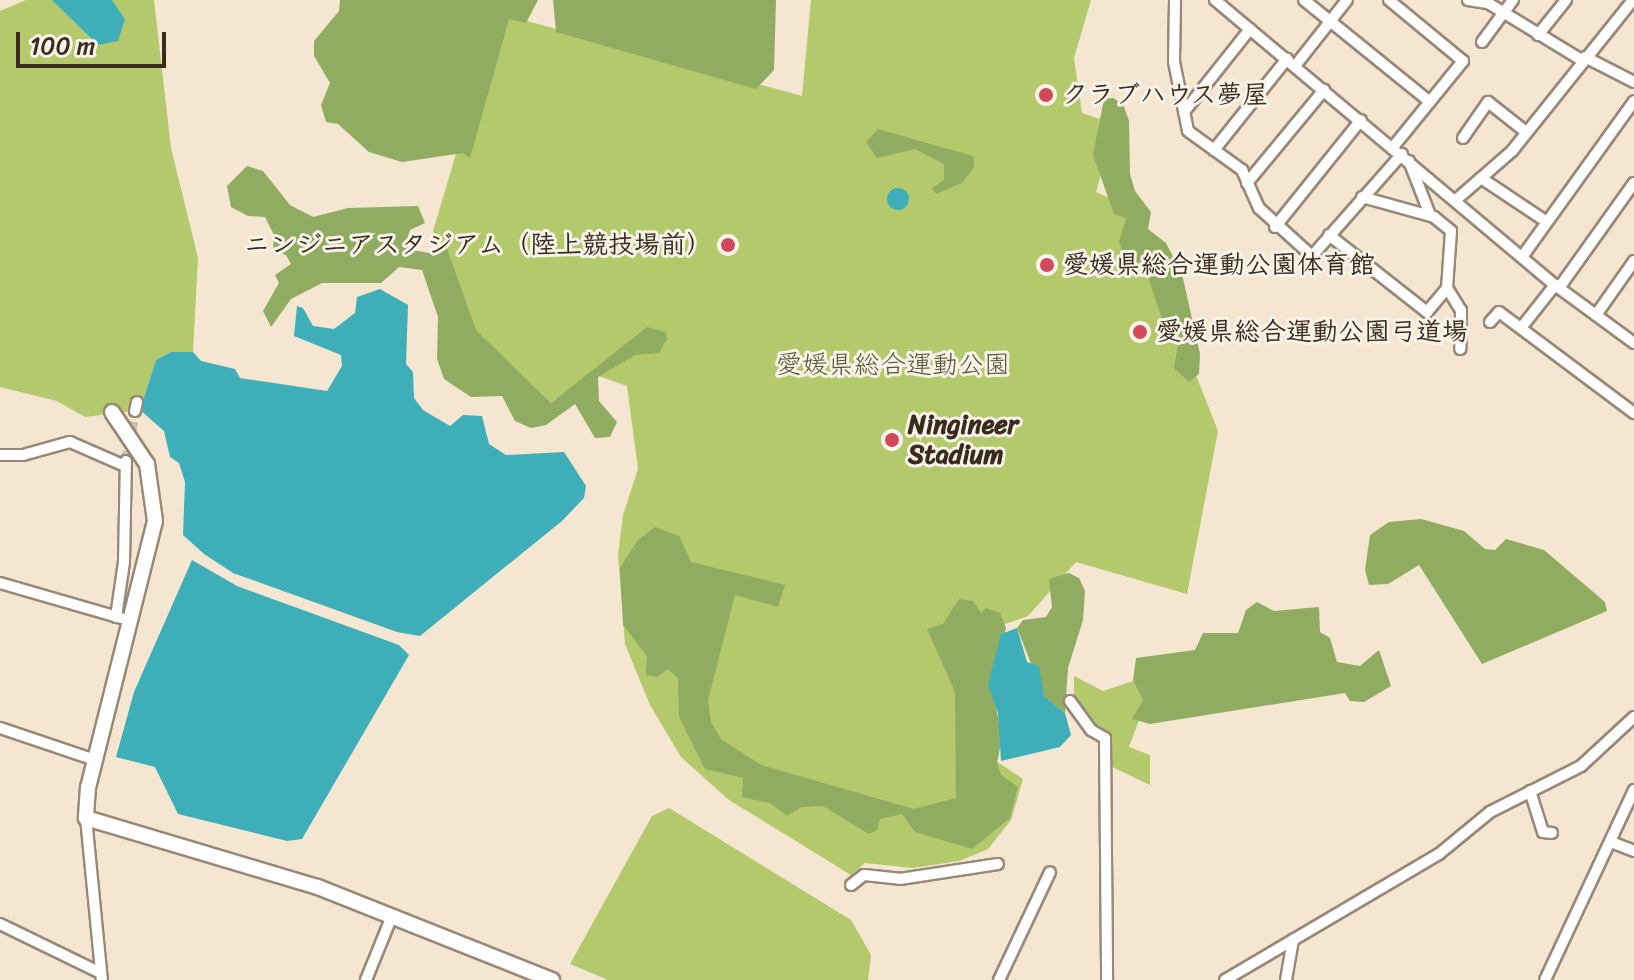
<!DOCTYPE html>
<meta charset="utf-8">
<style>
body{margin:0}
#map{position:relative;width:1634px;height:980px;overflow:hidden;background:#f4e6d0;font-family:Sriracha,"Klee One",sans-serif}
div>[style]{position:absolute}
.green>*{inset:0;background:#b4c86c}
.forest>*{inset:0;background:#8fac60}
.water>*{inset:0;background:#3eafb8}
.round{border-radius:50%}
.street-tunnel>*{height:10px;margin-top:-5px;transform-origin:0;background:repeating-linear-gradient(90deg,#cfc0ac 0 10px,transparent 0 15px)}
.roads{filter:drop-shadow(2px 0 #988877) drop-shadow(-2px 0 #988877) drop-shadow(0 2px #988877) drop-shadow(0 -2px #988877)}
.street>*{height:10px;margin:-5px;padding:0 5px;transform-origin:5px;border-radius:5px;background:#fff}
.secondary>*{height:14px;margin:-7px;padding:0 7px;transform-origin:7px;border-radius:7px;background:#fff}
.dots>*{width:22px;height:22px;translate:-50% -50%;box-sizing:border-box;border:4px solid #f7f3e8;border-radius:50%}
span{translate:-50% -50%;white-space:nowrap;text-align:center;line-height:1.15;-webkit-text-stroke:6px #f7f3e8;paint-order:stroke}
.poi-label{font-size:26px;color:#3b2a1e;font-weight:700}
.left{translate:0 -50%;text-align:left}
.right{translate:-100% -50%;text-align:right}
.park-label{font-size:26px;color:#595232}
.scale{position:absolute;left:16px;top:32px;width:150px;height:36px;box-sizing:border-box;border:4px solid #3b2a1e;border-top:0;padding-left:10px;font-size:24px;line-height:28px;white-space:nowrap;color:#3b2a1e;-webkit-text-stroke:6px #f7f3e8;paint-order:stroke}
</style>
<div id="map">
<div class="green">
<i style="clip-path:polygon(26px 0,53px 0,98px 45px,107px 42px,125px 19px,112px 0,154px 0,171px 148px,198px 258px,193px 352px,171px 352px,156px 360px,140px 410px,85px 417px,57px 401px,0 387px,0 11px)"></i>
<i style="clip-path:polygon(811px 0,1091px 0,1074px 58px,1082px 113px,1115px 124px,1096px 192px,1138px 211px,1154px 256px,1181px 302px,1186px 350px,1218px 431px,1187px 594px,1076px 562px,1028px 616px,997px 627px,993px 759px,1023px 779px,1011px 820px,988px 849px,959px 861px,913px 868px,865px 863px,851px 875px,729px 800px,681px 757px,650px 705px,625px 644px,618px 555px,623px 515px,638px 469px,627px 386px,590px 373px,551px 403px,482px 336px,462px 329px,433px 231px,498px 13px,802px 96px)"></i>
<i style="clip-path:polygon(1074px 676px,1103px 691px,1133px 681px,1143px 700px,1133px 719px,1139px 720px,1129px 747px,1150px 755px,1150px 785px,1110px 766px,1109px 738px,1074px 703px)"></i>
<i style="clip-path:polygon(669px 808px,851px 920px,871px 955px,868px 980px,608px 980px,570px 964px,652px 816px)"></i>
</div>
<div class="forest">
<i style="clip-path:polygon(340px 0,538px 0,526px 23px,509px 19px,470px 158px,463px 153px,402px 162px,369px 152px,338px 124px,326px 122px,321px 105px,330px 83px,314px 56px,314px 41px,339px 11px)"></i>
<i style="clip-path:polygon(553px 0,776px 0,774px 70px,756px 89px,556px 32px)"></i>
<i style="clip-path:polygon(1113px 98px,1123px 104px,1129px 121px,1130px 174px,1135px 191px,1151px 212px,1148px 229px,1166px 243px,1182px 274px,1200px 354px,1199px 374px,1189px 382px,1174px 368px,1181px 327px,1163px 322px,1148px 277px,1151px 267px,1125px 259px,1119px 242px,1126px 218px,1114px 214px,1093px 155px,1104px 99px)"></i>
<i style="clip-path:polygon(878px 129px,973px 156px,974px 167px,962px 183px,936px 194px,932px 188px,944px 180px,944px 164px,915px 149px,877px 158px,866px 142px)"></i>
<i style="clip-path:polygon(247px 166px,263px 171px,290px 205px,313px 217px,348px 208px,418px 206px,425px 223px,410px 230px,406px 242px,413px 250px,429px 253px,446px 246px,476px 330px,551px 403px,647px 327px,666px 332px,667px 339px,659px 353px,635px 355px,598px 377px,599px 401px,617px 422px,610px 437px,595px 438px,575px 404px,546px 425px,531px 428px,515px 421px,502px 396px,471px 397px,444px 379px,437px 359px,438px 317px,422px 270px,399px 267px,381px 283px,322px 283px,291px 299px,271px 327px,263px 311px,279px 283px,275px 275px,291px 264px,286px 255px,273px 250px,274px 235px,265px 217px,248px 216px,231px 207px,227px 186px)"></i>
<i style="clip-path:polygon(1421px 519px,1464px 531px,1485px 549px,1495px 550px,1506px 539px,1544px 550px,1605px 602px,1607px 611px,1482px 664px,1419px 565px,1388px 584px,1369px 585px,1365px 570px,1370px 535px,1389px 522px)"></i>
<i style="clip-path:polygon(655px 527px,679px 536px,691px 562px,785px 585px,778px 607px,735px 595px,708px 700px,711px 722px,721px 739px,761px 765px,914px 809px,956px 798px,955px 692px,927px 629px,943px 624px,959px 599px,973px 601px,981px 613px,986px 608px,1000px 613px,1006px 628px,991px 682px,1002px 738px,997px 763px,1001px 775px,1018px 787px,1010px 818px,972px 849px,915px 832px,902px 814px,880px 819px,877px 830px,869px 834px,823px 806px,801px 807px,787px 816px,770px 803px,742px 797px,743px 778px,705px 769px,679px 717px,678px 678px,668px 669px,657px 677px,646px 675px,647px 656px,623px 625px,620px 568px,638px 540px)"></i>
<i style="clip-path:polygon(1069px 573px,1079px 578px,1085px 591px,1083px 620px,1068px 668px,1065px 713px,1044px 696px,1017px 628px,1023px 620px,1046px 617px,1052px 607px,1049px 579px)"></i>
<i style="clip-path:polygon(1257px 602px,1274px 611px,1319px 607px,1320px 632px,1330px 638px,1337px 662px,1360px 666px,1379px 650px,1391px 686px,1364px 702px,1350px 701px,1345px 693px,1150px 724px,1132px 719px,1143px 700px,1133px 681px,1136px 658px,1195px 650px,1203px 633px,1238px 633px,1246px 610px)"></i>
</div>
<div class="water">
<i style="clip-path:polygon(52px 0,112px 0,125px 19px,118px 41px,98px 45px)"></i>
<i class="round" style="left:887px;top:188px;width:22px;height:22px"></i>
<i style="clip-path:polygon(380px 289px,408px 305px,406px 364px,413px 372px,414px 398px,423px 410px,450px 426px,463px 415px,482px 416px,489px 444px,506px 455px,564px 452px,586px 486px,584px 498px,562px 521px,420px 636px,397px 632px,233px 573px,204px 554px,183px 535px,185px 482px,179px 463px,170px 457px,164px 431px,140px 410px,156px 360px,171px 352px,193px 352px,201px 361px,235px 369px,240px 378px,327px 391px,342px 366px,341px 355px,294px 336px,297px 306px,303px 308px,313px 326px,334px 329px,355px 313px,357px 297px)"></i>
<i style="clip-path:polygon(192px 560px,237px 586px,399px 645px,409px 655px,302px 839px,287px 841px,178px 814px,155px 767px,116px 757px,134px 692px)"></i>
<i style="clip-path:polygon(1017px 628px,1027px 662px,1039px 666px,1044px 696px,1065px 713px,1071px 735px,1060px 747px,1001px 761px,998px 713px,988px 685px,1001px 634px)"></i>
</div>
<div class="street-tunnel">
<i style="left:126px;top:461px;width:51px;rotate:-79.8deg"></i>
</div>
<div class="roads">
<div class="street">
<i style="left:1175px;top:0;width:62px;rotate:90.9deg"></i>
<i style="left:1174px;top:62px;width:70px;rotate:78.5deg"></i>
<i style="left:1188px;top:131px;width:67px;rotate:35.8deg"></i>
<i style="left:1242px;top:170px;width:42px;rotate:65.9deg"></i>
<i style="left:1259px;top:208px;width:72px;rotate:42.2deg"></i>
<i style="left:1312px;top:256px;width:136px;rotate:-48.6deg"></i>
<i style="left:1215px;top:0;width:444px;rotate:40deg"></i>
<i style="left:1555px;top:285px;width:98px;rotate:36.3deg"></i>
<i style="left:1304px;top:0;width:162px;rotate:39deg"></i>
<i style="left:1389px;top:0;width:96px;rotate:39.5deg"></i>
<i style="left:1463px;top:61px;width:111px;rotate:129.1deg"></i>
<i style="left:1468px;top:0;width:20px;rotate:9deg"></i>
<i style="left:1488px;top:3px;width:111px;rotate:31.4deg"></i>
<i style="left:1538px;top:35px;width:45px;rotate:-51.3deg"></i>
<i style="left:1482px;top:42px;width:52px;rotate:-53.6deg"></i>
<i style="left:1585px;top:57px;width:55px;rotate:27deg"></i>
<i style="left:1295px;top:66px;width:84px;rotate:-51.8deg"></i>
<i style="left:1184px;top:112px;width:106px;rotate:-51.5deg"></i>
<i style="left:1463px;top:138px;width:44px;rotate:-55.2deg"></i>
<i style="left:1488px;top:102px;width:48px;rotate:38.3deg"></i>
<i style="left:1214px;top:150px;width:117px;rotate:-51.3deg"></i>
<i style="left:1409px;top:161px;width:58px;rotate:68.7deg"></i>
<i style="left:1481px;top:178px;width:79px;rotate:33.7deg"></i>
<i style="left:1247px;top:183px;width:121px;rotate:-50.4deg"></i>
<i style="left:1362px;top:197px;width:75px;rotate:15.5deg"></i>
<i style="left:1434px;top:217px;width:22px;rotate:39deg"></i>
<i style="left:1451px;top:231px;width:57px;rotate:94deg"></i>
<i style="left:1447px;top:288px;width:26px;rotate:58deg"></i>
<i style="left:1461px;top:310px;width:39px;rotate:91deg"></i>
<i style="left:1457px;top:199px;width:73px;rotate:-41.1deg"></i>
<i style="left:1512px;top:151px;width:193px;rotate:-51.3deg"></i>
<i style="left:1275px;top:227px;width:137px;rotate:-51.2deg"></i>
<i style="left:1329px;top:235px;width:125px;rotate:38.2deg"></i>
<i style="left:1427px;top:312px;width:31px;rotate:-50deg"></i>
<i style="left:1522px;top:257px;width:192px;rotate:-54.3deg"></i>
<i style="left:1559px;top:288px;width:129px;rotate:-54.5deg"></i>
<i style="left:1596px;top:315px;width:66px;rotate:-54.9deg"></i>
<i style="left:1490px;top:322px;width:13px;rotate:-48deg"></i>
<i style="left:1499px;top:312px;width:169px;rotate:36.8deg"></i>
<i style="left:1521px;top:328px;width:55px;rotate:-51.7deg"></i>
<i style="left:135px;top:411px;width:9px;rotate:-77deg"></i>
<i style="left:0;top:455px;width:23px"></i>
<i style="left:23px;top:455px;width:49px;rotate:-15.5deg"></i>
<i style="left:70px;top:442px;width:60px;rotate:23.6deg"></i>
<i style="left:0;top:583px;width:126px;rotate:16.1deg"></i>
<i style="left:116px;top:617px;width:56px;rotate:-81.7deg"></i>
<i style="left:124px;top:562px;width:101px;rotate:-88.9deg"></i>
<i style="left:1070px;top:701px;width:36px;rotate:54deg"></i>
<i style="left:1091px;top:730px;width:16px;rotate:30deg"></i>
<i style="left:1105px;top:738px;width:242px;rotate:89.5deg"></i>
<i style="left:0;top:728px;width:100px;rotate:18.6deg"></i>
<i style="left:1530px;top:791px;width:43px;rotate:72.4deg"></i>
<i style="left:1543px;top:832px;width:9px;rotate:6deg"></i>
<i style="left:86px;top:818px;width:163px;rotate:84.4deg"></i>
<i style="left:1611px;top:842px;width:25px;rotate:21deg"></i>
<i style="left:851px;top:885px;width:16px;rotate:-38deg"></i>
<i style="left:864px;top:875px;width:36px;rotate:6deg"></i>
<i style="left:900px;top:879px;width:99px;rotate:-8.7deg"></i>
<i style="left:0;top:924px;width:112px;rotate:25.9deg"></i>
<i style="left:366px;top:980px;width:69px;rotate:-67.9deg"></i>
<i style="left:999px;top:980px;width:119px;rotate:-64.7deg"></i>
<i style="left:1225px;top:980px;width:248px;rotate:-30.5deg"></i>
<i style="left:1439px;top:854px;width:66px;rotate:-39.5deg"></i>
<i style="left:1490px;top:812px;width:102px;rotate:-26.8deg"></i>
<i style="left:1581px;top:766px;width:72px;rotate:-42.8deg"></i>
<i style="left:1286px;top:980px;width:41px;rotate:-80.1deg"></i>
<i style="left:1545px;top:980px;width:210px;rotate:-64.9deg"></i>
</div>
<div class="secondary">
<i style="left:112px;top:412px;width:63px;rotate:56.1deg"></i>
<i style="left:147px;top:464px;width:58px;rotate:82deg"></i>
<i style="left:155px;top:521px;width:274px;rotate:104.1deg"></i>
<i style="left:88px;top:787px;width:31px;rotate:94deg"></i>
<i style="left:86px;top:818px;width:242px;rotate:16.6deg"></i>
<i style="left:318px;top:887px;width:252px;rotate:21.7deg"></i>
</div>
</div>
<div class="dots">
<i style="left:1046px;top:95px;background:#d1495b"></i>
<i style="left:728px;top:245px;background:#d1495b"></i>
<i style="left:1047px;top:265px;background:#d1495b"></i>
<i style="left:1140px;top:332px;background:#d1495b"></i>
<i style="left:892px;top:440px;background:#d1495b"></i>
</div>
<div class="poi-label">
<span class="left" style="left:1062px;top:95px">クラブハウス夢屋</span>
<span class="right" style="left:712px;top:245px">ニンジニアスタジアム（陸上競技場前）</span>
<span class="left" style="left:1063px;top:265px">愛媛県総合運動公園体育館</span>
<span class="left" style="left:1156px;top:332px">愛媛県総合運動公園弓道場</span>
<span class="left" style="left:908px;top:440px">Ningineer<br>Stadium</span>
</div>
<div class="park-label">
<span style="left:893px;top:365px">愛媛県総合運動公園</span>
</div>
<div class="scale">100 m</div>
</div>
